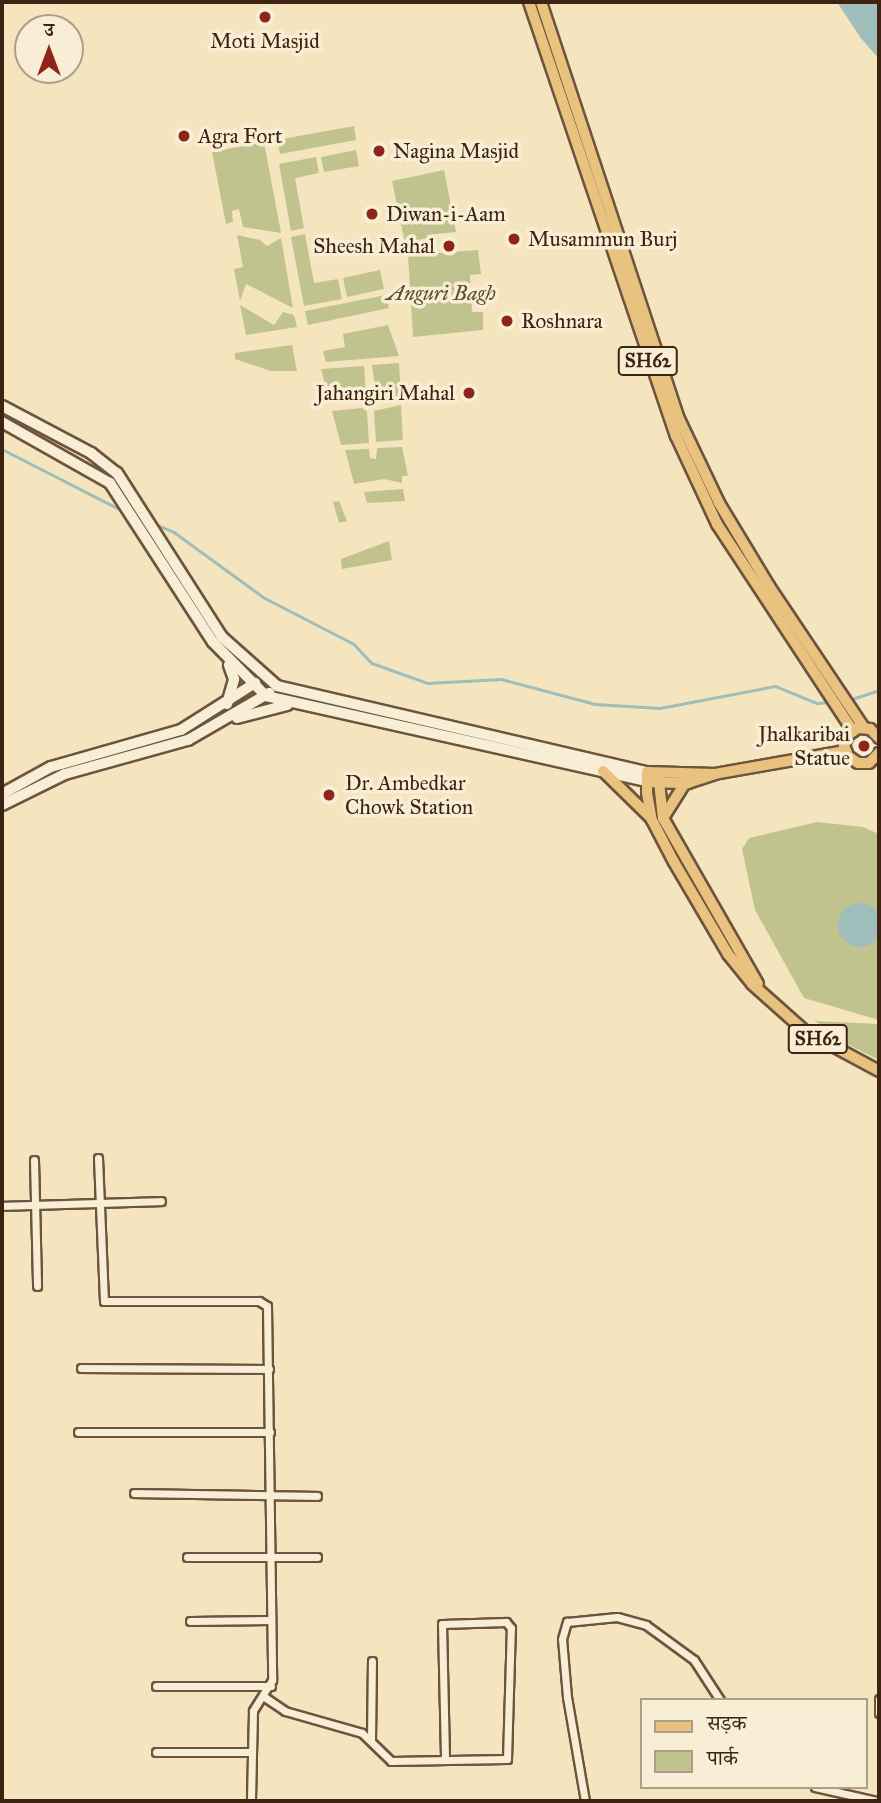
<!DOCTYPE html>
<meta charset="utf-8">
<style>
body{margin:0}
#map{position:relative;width:881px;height:1803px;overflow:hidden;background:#f5e5be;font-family:"IM FELL Great Primer","Noto Serif Devanagari",serif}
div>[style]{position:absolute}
.green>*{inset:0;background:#c0c38e}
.water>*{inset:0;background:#9fbdba}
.round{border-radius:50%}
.stream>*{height:2.5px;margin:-1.25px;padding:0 1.25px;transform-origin:1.25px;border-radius:1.25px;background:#9fbdba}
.roads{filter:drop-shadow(2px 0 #6c543e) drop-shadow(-2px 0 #6c543e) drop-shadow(0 2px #6c543e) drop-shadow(0 -2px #6c543e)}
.street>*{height:7px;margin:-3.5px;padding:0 3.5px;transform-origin:3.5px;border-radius:3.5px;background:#f8eed5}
.secondary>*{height:10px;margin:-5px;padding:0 5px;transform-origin:5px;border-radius:5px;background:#f8eed5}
.primary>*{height:10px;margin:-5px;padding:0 5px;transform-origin:5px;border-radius:5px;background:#eac27f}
.dots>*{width:19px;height:19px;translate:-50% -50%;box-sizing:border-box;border:4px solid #f8eed5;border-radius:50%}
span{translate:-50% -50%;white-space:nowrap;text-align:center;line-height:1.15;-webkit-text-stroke:7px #f8eed5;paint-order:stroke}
.shield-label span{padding:2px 5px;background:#f8eed5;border:2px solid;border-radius:5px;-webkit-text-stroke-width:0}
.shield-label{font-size:19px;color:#3e2313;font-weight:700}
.poi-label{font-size:21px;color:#3e2313}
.left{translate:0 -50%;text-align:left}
.right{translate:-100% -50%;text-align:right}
.park-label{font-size:21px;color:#5e4b32;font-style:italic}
.frame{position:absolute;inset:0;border:4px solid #3e2313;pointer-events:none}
.legend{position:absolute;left:640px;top:1698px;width:228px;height:91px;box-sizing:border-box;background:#f8eed5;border:2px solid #ae9d87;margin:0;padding:9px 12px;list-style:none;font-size:21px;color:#3e2313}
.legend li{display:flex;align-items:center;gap:14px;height:35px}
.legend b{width:35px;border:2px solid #ae9d87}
.north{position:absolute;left:14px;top:14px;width:70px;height:70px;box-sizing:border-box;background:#f8eed5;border:2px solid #ae9d87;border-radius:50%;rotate:0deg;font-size:19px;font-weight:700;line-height:28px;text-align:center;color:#3e2313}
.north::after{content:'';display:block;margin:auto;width:24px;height:32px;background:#8f2418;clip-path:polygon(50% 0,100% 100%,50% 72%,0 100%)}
</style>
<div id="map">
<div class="green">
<i style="clip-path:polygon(354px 126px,356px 140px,280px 154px,277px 140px)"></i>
<i style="clip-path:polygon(264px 142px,281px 233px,243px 227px,239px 209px,232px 211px,233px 222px,226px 224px,212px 152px)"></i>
<i style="clip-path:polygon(356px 150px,359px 166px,324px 172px,321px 157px)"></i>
<i style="clip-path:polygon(316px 157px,319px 173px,295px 178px,304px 228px,291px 231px,279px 164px)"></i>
<i style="clip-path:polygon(444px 170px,456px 232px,427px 235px,427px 238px,405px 243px,392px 181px)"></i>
<i style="clip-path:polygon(305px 234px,314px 283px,338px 279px,342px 299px,304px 306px,291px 237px)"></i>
<i style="clip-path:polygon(237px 235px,260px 240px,267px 246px,281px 238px,293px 308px,246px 284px,240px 301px,234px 269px,243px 267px)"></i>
<i style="clip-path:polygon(478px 250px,481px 274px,470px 275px,472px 312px,483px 312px,483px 330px,413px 337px,408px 255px)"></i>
<i style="clip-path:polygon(380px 270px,384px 289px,347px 297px,343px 278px)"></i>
<i style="clip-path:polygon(386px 295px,389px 308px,308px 325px,305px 311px)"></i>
<i style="clip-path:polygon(240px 305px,274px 325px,283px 312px,294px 315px,297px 327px,246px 335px)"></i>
<i style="clip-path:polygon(388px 325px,399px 356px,326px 362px,323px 351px,345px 347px,343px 334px)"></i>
<i style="clip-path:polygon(292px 345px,297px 371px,271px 371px,235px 359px,235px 353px)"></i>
<i style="clip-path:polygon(399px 363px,401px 398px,377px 400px,372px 365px)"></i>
<i style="clip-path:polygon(364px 366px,366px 397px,330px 404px,321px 369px)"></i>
<i style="clip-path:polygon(401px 405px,403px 440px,376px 442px,374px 411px)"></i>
<i style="clip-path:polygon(362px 408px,367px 412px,369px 443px,341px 445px,332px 411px)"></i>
<i style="clip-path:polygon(402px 447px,408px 476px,402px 476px,402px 483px,384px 479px,354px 484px,345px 450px,369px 449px,370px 458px,376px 459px,377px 448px)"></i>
<i style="clip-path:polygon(403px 489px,405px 501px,367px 503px,364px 492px)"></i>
<i style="clip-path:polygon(339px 501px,347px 521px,339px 523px,333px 502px)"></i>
<i style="clip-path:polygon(389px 541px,392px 560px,342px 569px,341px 559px)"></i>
<i style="clip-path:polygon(817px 822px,863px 827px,879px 834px,879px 1020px,804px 998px,755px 910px,742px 849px,749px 838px)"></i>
<i style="clip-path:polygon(815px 1021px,879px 1024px,879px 1060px,849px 1045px)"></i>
</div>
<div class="water">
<i style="clip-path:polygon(837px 2px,879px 2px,879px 59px,860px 37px)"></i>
<i class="round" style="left:838px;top:903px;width:44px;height:44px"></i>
</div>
<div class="stream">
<i style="left:2px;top:449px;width:136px;rotate:27.1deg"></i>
<i style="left:155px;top:524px;width:21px;rotate:23deg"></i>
<i style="left:174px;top:532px;width:110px;rotate:36.1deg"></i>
<i style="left:263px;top:597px;width:102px;rotate:27.3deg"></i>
<i style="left:354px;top:644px;width:26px;rotate:47deg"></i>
<i style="left:372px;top:663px;width:59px;rotate:19.7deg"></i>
<i style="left:428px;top:683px;width:73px;rotate:-3.1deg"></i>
<i style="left:501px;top:679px;width:97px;rotate:14.9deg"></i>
<i style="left:595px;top:704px;width:65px;rotate:3.5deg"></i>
<i style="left:660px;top:708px;width:117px;rotate:-10.8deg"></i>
<i style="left:775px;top:686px;width:45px;rotate:22deg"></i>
<i style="left:817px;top:703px;width:12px;rotate:-5deg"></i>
<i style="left:849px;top:700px;width:32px;rotate:-18deg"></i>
</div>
<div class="roads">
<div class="street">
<i style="left:98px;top:1158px;width:143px;rotate:87.6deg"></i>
<i style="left:104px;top:1301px;width:155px"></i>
<i style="left:259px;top:1301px;width:9px;rotate:32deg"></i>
<i style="left:267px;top:1306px;width:374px;rotate:89.2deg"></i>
<i style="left:272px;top:1680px;width:36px;rotate:122deg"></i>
<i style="left:253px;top:1711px;width:90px;rotate:91.3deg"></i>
<i style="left:34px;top:1160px;width:126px;rotate:88.6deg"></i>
<i style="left:2px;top:1206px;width:159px;rotate:-1.8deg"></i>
<i style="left:81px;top:1368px;width:188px;rotate:0.3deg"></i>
<i style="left:78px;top:1432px;width:192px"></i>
<i style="left:134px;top:1493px;width:183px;rotate:0.9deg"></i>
<i style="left:187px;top:1557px;width:130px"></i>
<i style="left:190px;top:1621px;width:81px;rotate:-0.7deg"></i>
<i style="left:156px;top:1686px;width:115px"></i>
<i style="left:263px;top:1696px;width:27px;rotate:34deg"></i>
<i style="left:285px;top:1711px;width:80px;rotate:15.9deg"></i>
<i style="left:362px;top:1733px;width:40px;rotate:44deg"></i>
<i style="left:391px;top:1761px;width:116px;rotate:-1deg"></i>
<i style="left:507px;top:1759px;width:131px;rotate:-88.3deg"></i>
<i style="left:511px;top:1628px;width:8px;rotate:-130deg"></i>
<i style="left:506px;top:1622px;width:64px;rotate:178.2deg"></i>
<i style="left:442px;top:1624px;width:136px;rotate:88.7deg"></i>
<i style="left:879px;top:1699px;width:14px;rotate:90deg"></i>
<i style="left:371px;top:1740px;width:79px;rotate:-89.3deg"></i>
<i style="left:156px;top:1752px;width:95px"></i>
<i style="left:815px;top:1787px;width:64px;rotate:12.7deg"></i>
<i style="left:585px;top:1801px;width:106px;rotate:-99.8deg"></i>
<i style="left:567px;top:1697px;width:58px;rotate:-94.9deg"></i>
<i style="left:562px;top:1639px;width:18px;rotate:-74deg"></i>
<i style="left:567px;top:1622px;width:50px;rotate:-5.7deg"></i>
<i style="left:617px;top:1617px;width:30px;rotate:15deg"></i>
<i style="left:646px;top:1625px;width:59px;rotate:36.1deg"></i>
<i style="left:694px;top:1660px;width:48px;rotate:57deg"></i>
</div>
<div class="secondary">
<i style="left:2px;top:406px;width:101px;rotate:27.8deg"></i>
<i style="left:91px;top:453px;width:33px;rotate:38deg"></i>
<i style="left:117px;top:473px;width:195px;rotate:57.4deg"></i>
<i style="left:222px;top:637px;width:74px;rotate:41.7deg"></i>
<i style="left:277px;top:686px;width:380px;rotate:13.1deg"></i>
<i style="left:2px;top:422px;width:124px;rotate:29.5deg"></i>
<i style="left:110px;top:483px;width:189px;rotate:57.1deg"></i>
<i style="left:213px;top:642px;width:76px;rotate:45.5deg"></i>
<i style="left:266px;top:696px;width:389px;rotate:12.6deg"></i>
<i style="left:227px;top:704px;width:26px;rotate:-74deg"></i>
<i style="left:234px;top:679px;width:15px;rotate:-110deg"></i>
<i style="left:237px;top:718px;width:52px;rotate:-14.6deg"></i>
<i style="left:2px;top:794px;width:56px;rotate:-28.9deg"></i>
<i style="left:51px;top:767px;width:135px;rotate:-15.9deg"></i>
<i style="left:181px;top:730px;width:88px;rotate:-32.4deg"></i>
<i style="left:2px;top:805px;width:70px;rotate:-26.2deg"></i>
<i style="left:65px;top:774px;width:128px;rotate:-15.5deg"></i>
<i style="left:188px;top:740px;width:94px;rotate:-30.1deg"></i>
</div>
<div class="primary">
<i style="left:529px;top:2px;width:458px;rotate:71.3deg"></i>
<i style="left:676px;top:436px;width:97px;rotate:65deg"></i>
<i style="left:717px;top:524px;width:248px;rotate:56.7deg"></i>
<i style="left:541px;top:2px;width:439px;rotate:71.7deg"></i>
<i style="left:679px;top:419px;width:93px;rotate:64.5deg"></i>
<i style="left:719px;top:503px;width:97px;rotate:58.9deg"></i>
<i style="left:769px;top:586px;width:171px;rotate:56.2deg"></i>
<i style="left:879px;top:738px;width:13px;rotate:-135deg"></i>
<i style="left:870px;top:729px;width:12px;rotate:-175deg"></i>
<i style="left:858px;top:728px;width:12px;rotate:145deg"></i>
<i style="left:848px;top:735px;width:11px;rotate:112deg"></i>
<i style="left:844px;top:745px;width:12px;rotate:70deg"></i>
<i style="left:848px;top:756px;width:12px;rotate:35deg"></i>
<i style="left:858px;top:763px;width:11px"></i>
<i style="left:869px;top:763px;width:14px;rotate:-45deg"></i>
<i style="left:845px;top:751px;width:132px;rotate:170deg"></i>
<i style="left:715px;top:774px;width:68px;rotate:-178.3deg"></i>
<i style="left:647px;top:772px;width:21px;rotate:90deg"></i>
<i style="left:647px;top:793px;width:27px;rotate:80deg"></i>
<i style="left:652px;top:820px;width:47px;rotate:62.4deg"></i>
<i style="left:674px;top:862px;width:107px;rotate:59.6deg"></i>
<i style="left:728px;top:954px;width:38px;rotate:51deg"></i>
<i style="left:752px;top:984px;width:71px;rotate:41.6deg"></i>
<i style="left:805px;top:1031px;width:84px;rotate:28.4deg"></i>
<i style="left:603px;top:771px;width:66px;rotate:44.4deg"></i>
<i style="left:658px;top:773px;width:45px;rotate:83.7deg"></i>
<i style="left:663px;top:818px;width:191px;rotate:60.2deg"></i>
<i style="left:650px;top:782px;width:38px;rotate:2deg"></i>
<i style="left:688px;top:783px;width:28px;rotate:-18deg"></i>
<i style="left:663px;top:818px;width:41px;rotate:-57.8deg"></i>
</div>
</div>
<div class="dots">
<i style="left:265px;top:17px;background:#8f2418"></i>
<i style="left:184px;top:136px;background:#8f2418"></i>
<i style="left:379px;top:151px;background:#8f2418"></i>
<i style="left:372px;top:214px;background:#8f2418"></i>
<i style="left:514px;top:239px;background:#8f2418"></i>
<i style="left:449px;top:246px;background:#8f2418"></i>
<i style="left:507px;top:321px;background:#8f2418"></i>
<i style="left:469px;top:393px;background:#8f2418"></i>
<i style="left:864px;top:746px;background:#8f2418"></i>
<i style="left:329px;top:795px;background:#8f2418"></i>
</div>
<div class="shield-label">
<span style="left:648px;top:361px">SH62</span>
<span style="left:818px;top:1039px">SH62</span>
</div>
<div class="poi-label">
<span style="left:265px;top:41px">Moti Masjid</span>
<span class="left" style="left:198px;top:136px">Agra Fort</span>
<span class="left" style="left:393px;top:151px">Nagina Masjid</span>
<span class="left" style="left:386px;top:214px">Diwan-i-Aam</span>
<span class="left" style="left:528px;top:239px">Musammun Burj</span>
<span class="right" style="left:435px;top:246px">Sheesh Mahal</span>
<span class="left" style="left:521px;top:321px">Roshnara</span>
<span class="right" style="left:455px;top:393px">Jahangiri Mahal</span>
<span class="right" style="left:850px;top:746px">Jhalkaribai<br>Statue</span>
<span class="left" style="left:345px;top:795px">Dr. Ambedkar<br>Chowk Station</span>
</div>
<div class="park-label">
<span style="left:441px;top:293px">Anguri Bagh</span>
</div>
<div class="frame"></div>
<ul class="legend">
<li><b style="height:9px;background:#eac27f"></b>सड़क</li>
<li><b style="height:19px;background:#c0c38e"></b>पार्क</li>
</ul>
<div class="north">उ</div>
</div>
